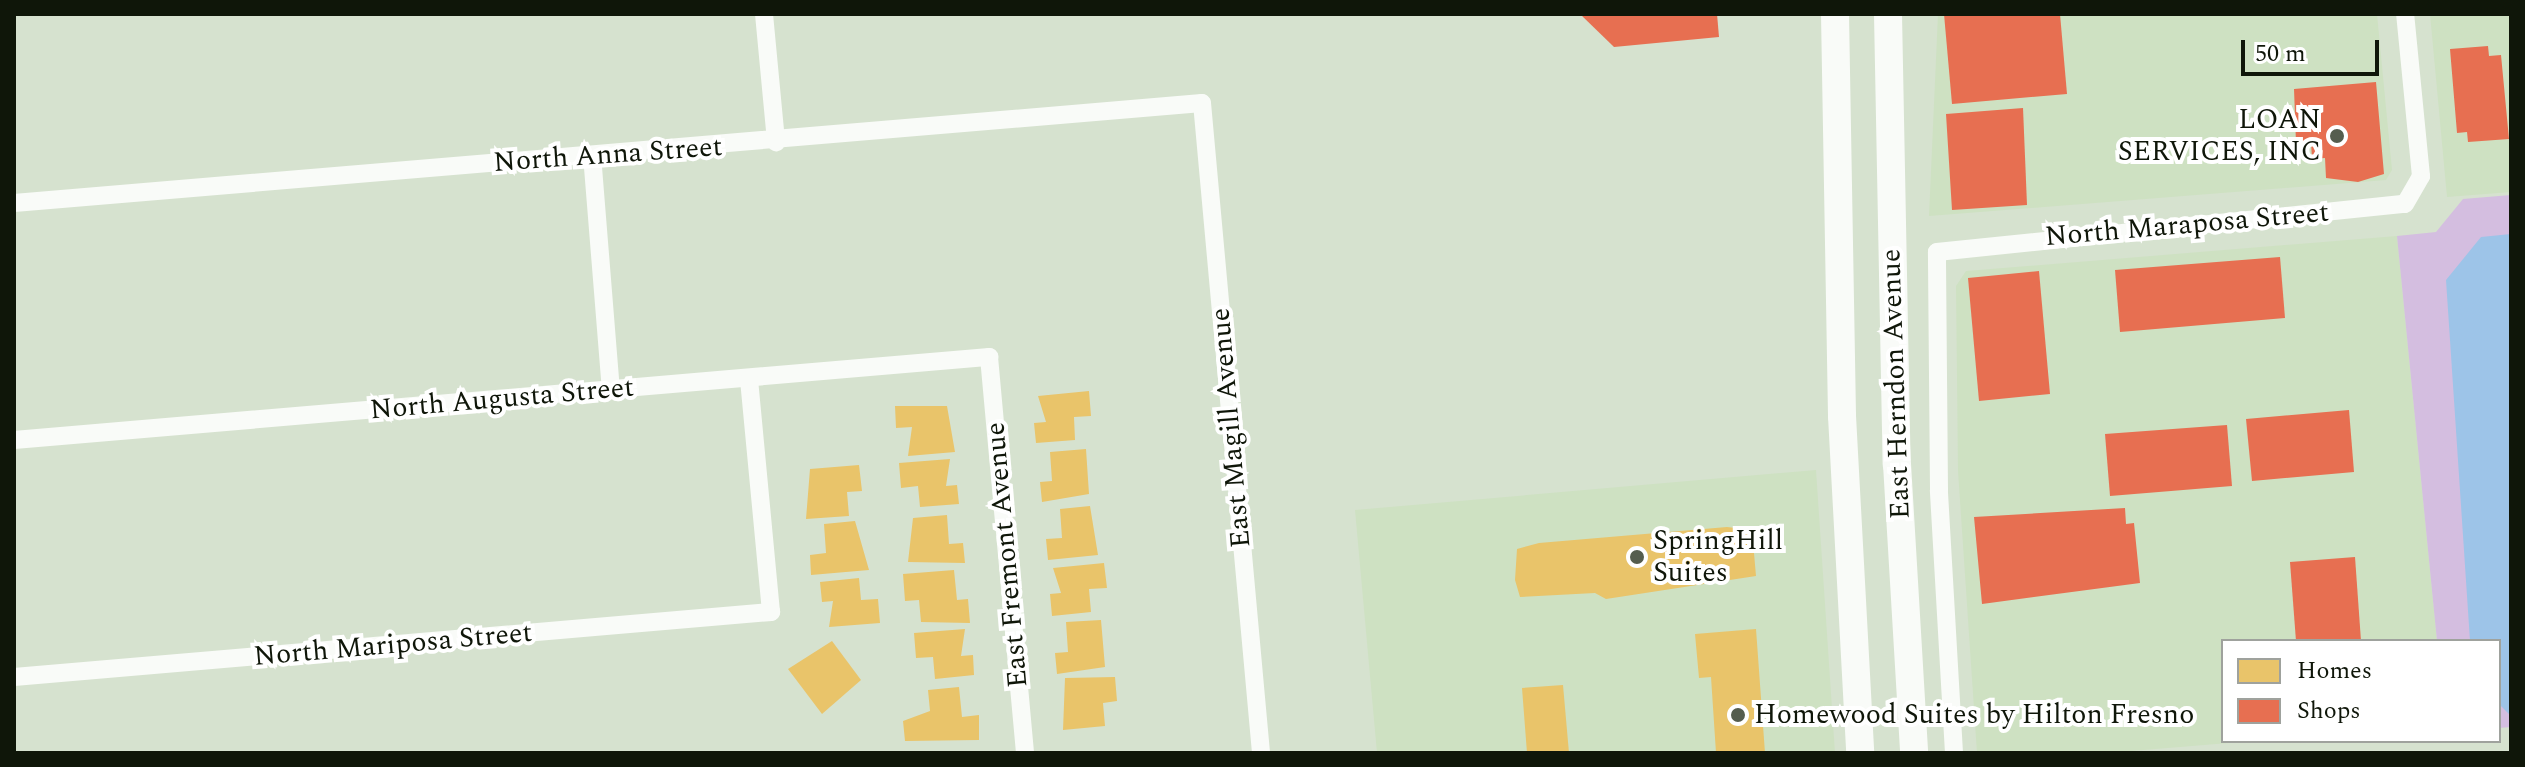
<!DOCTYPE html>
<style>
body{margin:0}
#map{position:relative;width:2525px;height:767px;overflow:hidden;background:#d6e2cf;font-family:Spectral,serif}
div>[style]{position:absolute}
.built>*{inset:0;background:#cee1c2}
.green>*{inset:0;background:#d4bee0}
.water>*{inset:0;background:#9dc4e8}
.homes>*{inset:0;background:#e9c46a}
.shops>*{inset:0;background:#e76f51}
.minor>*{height:18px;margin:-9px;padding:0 9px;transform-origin:9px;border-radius:9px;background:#f9fbf8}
.primary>*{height:28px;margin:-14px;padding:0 14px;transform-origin:14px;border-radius:14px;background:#f9fbf8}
.dots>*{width:22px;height:22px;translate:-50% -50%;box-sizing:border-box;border:4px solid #fff;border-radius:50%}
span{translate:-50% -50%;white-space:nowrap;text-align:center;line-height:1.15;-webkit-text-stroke:8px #fff;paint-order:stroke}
.poi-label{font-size:28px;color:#0f1609}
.right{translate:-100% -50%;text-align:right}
.left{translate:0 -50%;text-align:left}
.street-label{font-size:28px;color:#0f1609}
.frame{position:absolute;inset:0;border:16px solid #0f1609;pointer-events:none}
.legend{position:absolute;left:2221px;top:639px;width:280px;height:104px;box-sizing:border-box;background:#fff;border:2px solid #9fa29d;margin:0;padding:10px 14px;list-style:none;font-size:24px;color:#0f1609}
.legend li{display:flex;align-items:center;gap:16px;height:40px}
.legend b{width:40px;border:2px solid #9fa29d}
.scale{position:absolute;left:2241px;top:40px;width:138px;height:36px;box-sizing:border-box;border:4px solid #0f1609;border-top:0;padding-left:10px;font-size:24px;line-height:28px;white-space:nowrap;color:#0f1609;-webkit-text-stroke:6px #fff;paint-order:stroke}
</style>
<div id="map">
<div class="built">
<i style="clip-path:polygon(1938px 14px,2377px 14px,2392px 170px,2386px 180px,1929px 216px)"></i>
<i style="clip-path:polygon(2430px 14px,2511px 14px,2511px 192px,2447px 197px)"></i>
<i style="clip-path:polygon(2397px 236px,2437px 641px,2223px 641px,2223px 741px,2253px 741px,2107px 753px,1977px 753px,1958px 471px,1956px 286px,1966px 271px)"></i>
<i style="clip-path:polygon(1816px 470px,1835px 753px,1377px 753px,1355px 510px)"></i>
</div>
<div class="green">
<i style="clip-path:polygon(2511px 195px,2511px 727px,2499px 728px,2499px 641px,2437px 641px,2397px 236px,2436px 232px,2463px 199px)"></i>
</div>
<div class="water">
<i style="clip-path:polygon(2511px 234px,2511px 716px,2499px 704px,2499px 641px,2470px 641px,2446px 280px,2481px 237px)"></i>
</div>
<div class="homes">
<i style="clip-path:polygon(1089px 391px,1091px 416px,1074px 417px,1075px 440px,1036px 443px,1034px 423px,1046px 422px,1038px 396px)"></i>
<i style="clip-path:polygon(895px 406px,947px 406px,955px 452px,908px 456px,912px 427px,896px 428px)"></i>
<i style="clip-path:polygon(1086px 449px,1089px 494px,1042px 502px,1040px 482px,1052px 481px,1050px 452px)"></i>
<i style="clip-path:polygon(950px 459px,946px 486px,957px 485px,959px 504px,920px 507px,918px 486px,901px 488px,899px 463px)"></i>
<i style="clip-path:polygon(859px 465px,862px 491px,847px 492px,849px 516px,806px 519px,810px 469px)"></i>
<i style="clip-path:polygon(1090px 506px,1098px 555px,1048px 560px,1046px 539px,1062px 538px,1060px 509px)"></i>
<i style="clip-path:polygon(947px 515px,949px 544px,963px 543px,965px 563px,908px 562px,913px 518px)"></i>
<i style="clip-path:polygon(855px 521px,869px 570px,811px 575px,810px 555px,826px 553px,824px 524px)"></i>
<i style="clip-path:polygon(1727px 527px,1752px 530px,1756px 576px,1606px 599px,1595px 593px,1520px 597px,1515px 580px,1517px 549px,1539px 543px)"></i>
<i style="clip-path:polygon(1104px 563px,1107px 588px,1089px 589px,1091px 612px,1052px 616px,1050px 594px,1061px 593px,1053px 568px)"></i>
<i style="clip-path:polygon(954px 570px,957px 600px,968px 599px,970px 623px,921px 622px,919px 600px,905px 601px,903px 574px)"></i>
<i style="clip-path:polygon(859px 578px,861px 600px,878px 599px,880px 623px,829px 627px,833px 601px,822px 602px,820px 582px)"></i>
<i style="clip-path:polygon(1101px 620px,1105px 667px,1057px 674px,1055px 653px,1068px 652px,1066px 622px)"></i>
<i style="clip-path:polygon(965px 629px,961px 656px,973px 655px,974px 675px,935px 679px,933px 657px,916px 658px,914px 633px)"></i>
<i style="clip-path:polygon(1756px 629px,1765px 753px,1716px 753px,1711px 677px,1699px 678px,1695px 634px)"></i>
<i style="clip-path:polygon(832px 641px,861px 680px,822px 714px,788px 669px)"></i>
<i style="clip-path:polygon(1115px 677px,1117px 701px,1103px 703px,1105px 726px,1063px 730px,1065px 678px)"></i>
<i style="clip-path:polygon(1563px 685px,1569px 753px,1527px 753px,1522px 688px)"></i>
<i style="clip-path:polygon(959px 687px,962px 717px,979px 715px,979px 740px,905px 741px,903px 721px,930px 711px,928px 690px)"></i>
</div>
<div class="shops">
<i style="clip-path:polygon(1580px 14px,1717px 14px,1719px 37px,1614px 47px)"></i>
<i style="clip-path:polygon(1944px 14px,2060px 14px,2067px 94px,1952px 104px)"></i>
<i style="clip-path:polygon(2488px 46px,2489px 56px,2501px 55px,2509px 139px,2468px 142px,2467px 132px,2457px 133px,2450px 49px)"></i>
<i style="clip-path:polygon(2376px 82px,2384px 174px,2358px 182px,2326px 178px,2325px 158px,2312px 159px,2311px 142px,2296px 143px,2294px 89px)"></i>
<i style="clip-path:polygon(2023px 108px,2027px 205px,1952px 210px,1946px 114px)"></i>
<i style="clip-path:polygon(2280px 257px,2285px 318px,2120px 332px,2115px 270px)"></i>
<i style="clip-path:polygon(2039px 271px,2050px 394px,1979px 401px,1968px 278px)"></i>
<i style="clip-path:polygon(2349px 410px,2354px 472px,2252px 481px,2246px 419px)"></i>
<i style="clip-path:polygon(2227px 425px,2232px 486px,2110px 496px,2105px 434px)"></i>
<i style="clip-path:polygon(2125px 508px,2126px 524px,2134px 523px,2140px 583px,1982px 604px,1974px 517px)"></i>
<i style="clip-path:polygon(2355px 557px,2361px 641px,2296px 641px,2290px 562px)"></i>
</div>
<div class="minor">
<i style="left:764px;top:14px;width:129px;rotate:84.6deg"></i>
<i style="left:592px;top:155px;width:236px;rotate:85.4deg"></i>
<i style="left:14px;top:203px;width:1192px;rotate:-4.81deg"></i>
<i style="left:1202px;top:103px;width:653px;rotate:84.81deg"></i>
<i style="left:14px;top:440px;width:979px;rotate:-4.87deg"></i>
<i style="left:989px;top:357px;width:398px;rotate:84.8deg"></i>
<i style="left:14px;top:677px;width:760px;rotate:-4.91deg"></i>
<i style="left:771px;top:612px;width:233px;rotate:-95.4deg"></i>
<i style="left:1954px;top:753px;width:263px;rotate:-93.3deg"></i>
<i style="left:1939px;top:490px;width:238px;rotate:-90.5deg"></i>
<i style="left:1937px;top:252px;width:470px;rotate:-5.9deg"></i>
<i style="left:2405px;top:204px;width:32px;rotate:-60deg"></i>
<i style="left:2421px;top:176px;width:163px;rotate:-95.6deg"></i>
</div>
<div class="primary">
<i style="left:1835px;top:14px;width:402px;rotate:89deg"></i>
<i style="left:1842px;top:416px;width:337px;rotate:86.9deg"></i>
<i style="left:1888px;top:14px;width:450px;rotate:88.9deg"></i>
<i style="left:1897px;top:464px;width:289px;rotate:86.6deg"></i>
</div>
<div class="dots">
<i style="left:2337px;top:136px;background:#555d4e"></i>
<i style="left:1637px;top:557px;background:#555d4e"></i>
<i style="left:1738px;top:715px;background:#555d4e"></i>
</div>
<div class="poi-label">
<span class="right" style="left:2321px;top:136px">LOAN<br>SERVICES, INC</span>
<span class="left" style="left:1653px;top:557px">SpringHill<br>Suites</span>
<span class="left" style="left:1754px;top:715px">Homewood Suites by Hilton Fresno</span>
</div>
<div class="street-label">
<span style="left:608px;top:155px;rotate:-4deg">North Anna Street</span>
<span style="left:2187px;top:225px;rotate:-5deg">North Maraposa Street</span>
<span style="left:1896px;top:384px;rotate:-92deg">East Herndon Avenue</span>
<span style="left:502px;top:399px;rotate:-5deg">North Augusta Street</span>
<span style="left:1231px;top:428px;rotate:-95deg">East Magill Avenue</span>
<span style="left:1007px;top:555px;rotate:-95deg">East Fremont Avenue</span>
<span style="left:393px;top:645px;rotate:-5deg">North Mariposa Street</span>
</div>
<div class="frame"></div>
<ul class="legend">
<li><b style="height:22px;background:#e9c46a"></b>Homes</li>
<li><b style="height:22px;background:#e76f51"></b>Shops</li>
</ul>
<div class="scale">50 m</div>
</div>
